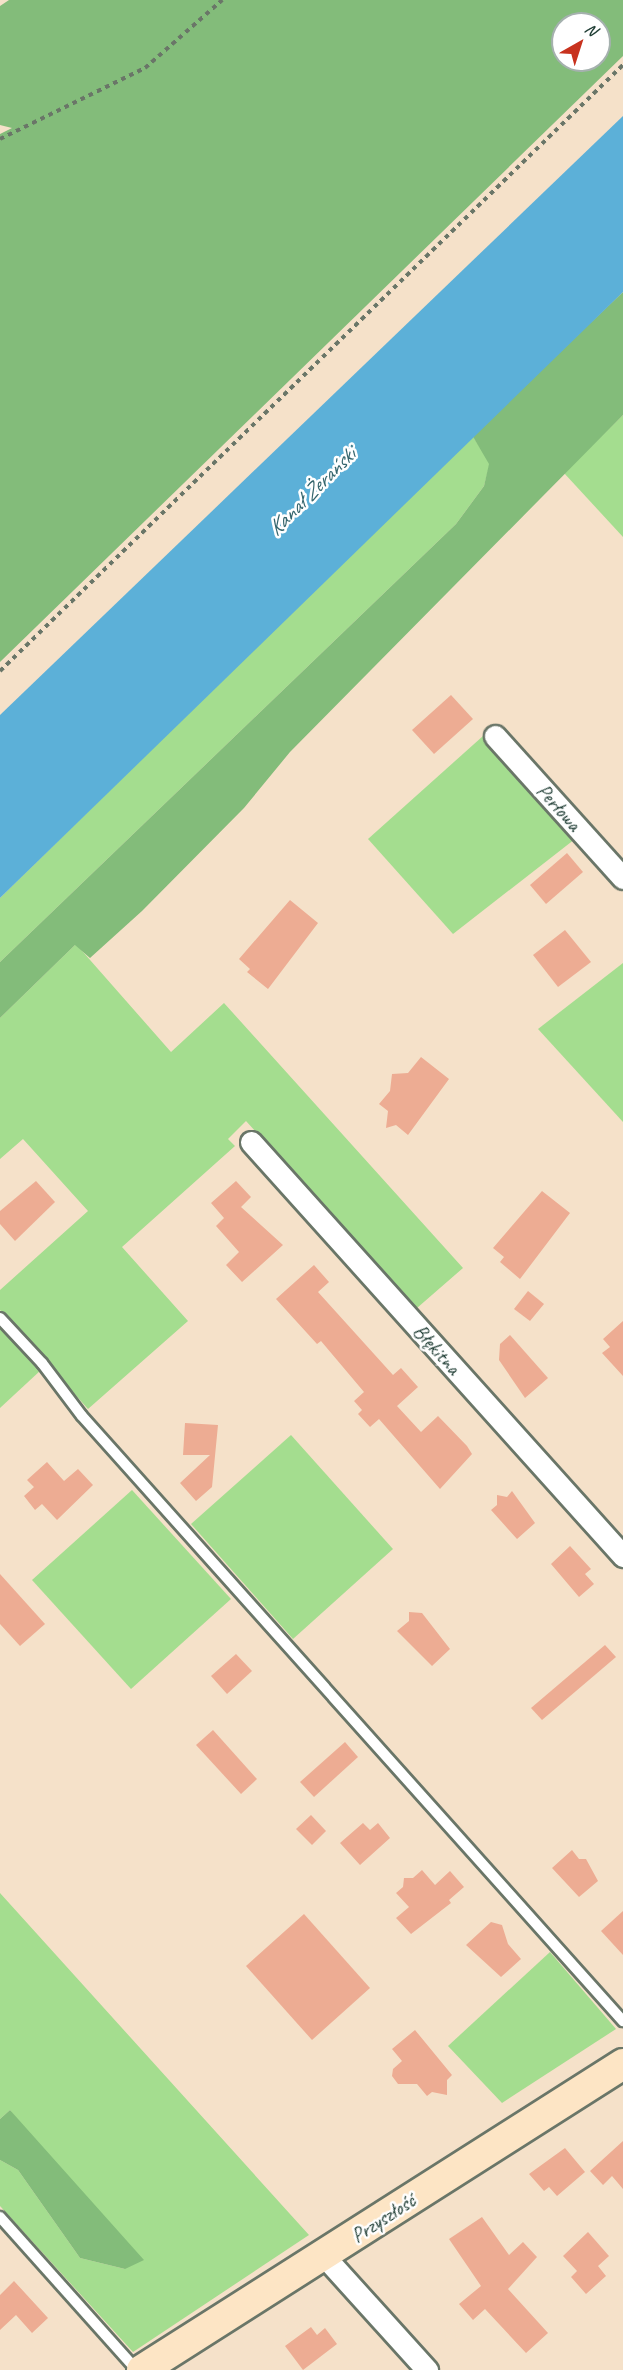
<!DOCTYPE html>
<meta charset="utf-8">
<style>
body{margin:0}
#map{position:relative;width:623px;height:2370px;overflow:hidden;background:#f5e1c9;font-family:Caveat,sans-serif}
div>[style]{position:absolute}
.green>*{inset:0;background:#a4dd8f}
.forest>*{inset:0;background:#83bc7a}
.water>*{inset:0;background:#5cb0d8}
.building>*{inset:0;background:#edac93}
.path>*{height:4px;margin-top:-2px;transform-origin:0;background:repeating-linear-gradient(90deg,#6a7668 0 4.5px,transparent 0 9px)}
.roads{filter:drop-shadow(2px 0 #6a7668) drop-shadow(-2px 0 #6a7668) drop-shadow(0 2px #6a7668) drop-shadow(0 -2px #6a7668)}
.lane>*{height:10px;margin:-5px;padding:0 5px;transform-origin:5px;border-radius:5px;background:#fff}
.street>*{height:21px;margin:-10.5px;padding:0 10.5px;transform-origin:10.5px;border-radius:10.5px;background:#fff}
.secondary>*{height:30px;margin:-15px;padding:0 15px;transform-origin:15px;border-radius:15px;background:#fde5c5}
span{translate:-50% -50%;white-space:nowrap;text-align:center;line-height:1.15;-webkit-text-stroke:5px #fff;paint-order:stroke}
.street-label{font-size:21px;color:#1f3d34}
.water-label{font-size:22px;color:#34656d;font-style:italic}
.north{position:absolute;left:551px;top:12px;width:60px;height:60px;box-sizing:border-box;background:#fff;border:2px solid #a5b1ae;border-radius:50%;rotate:39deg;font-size:16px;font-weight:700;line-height:24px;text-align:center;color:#1f3d34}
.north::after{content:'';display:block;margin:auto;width:21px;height:27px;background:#c8321e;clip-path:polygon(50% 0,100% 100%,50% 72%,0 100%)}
</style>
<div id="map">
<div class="green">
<i style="clip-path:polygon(623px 415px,623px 537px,564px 473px)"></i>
<i style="clip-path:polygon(472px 435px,490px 463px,484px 486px,456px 524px,0 962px,0 898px)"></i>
<i style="clip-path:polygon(483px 736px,575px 839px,453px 934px,368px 839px)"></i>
<i style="clip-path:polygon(76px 944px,171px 1052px,224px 1003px,463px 1268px,417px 1308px,246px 1121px,228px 1139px,235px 1146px,122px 1247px,188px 1321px,88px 1409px,0 1310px,0 1290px,88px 1211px,23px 1139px,0 1159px,0 1018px)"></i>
<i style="clip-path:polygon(623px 963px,623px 1122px,538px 1029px)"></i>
<i style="clip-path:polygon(0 1326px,41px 1370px,0 1408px)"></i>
<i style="clip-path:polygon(291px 1435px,393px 1549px,293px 1639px,191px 1524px)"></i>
<i style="clip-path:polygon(132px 1490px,231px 1599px,131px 1689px,32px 1580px)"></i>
<i style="clip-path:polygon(0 1893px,309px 2235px,133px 2352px,0 2206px,0 2160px,18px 2170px,80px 2258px,125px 2269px,10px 2110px,0 2119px)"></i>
<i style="clip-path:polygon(550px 1952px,616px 2029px,502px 2103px,448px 2046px)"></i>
</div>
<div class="forest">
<i style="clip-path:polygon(evenodd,9px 0,623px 0,623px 56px,0 662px,0 134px,12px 128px,0 125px,0 6px,9px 0,563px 24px,599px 24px,599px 60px,563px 60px,563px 24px)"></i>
<i style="clip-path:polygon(623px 292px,623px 415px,290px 752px,244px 808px,142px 911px,90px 958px,75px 945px,0 1018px,0 962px,456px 524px,484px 486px,489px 464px,472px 435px)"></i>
<i style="clip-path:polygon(10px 2110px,144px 2260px,125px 2269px,80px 2258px,18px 2170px,0 2160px,0 2119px)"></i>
</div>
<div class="water">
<i style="clip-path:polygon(623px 116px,623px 292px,0 898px,0 715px)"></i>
</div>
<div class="building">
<i style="clip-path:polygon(451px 695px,473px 719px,434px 754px,412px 730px)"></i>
<i style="clip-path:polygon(567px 853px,583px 872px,546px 904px,530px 885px)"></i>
<i style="clip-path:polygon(290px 900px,318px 923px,268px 989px,247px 972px,250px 969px,239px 959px)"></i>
<i style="clip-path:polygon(565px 930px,591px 962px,558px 987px,533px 955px)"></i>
<i style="clip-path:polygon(421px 1057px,449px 1079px,408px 1135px,396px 1125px,386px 1128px,388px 1111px,379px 1104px,390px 1091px,392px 1074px,408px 1073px)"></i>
<i style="clip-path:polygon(36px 1181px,55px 1202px,15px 1241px,0 1224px,0 1211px)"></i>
<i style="clip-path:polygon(236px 1181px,251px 1197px,241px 1207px,283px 1245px,242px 1282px,226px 1265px,239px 1252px,216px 1226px,224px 1218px,211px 1203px)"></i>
<i style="clip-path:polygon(542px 1191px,570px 1213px,520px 1279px,500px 1262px,504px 1257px,493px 1248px)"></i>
<i style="clip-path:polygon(314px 1265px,329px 1282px,318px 1292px,393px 1375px,401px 1368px,418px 1387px,397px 1406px,421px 1432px,438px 1416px,467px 1446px,472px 1454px,440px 1489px,379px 1419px,370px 1427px,358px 1414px,362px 1410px,354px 1401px,364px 1392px,321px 1341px,317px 1344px,276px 1299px)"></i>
<i style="clip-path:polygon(528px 1291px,544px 1304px,530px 1321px,514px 1309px)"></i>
<i style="clip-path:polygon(623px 1321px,623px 1376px,602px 1353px,610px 1347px,603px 1339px)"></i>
<i style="clip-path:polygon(510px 1335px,548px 1378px,525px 1398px,499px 1360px,500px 1344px)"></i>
<i style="clip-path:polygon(185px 1423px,218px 1425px,212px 1487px,196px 1501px,180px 1483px,210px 1455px,183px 1455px)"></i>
<i style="clip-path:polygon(47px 1462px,64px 1481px,78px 1469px,93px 1485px,57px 1520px,42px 1504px,35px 1510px,24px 1496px,34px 1487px,27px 1480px)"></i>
<i style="clip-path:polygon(512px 1491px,535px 1523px,517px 1539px,491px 1510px,497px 1505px,497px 1495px,507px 1497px)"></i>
<i style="clip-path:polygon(570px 1546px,591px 1569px,585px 1574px,594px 1584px,579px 1597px,551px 1564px)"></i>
<i style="clip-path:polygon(0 1574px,45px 1624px,20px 1646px,0 1624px)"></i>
<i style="clip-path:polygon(409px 1612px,422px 1613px,450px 1649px,432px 1666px,397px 1631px,409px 1621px)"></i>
<i style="clip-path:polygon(605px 1645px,616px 1657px,542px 1720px,531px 1708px)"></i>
<i style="clip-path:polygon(236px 1654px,252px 1671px,227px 1694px,211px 1676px)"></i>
<i style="clip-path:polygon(213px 1730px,257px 1779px,241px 1794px,196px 1745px)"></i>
<i style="clip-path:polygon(345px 1742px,358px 1757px,314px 1797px,300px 1782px)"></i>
<i style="clip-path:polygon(311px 1815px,326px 1831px,312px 1845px,296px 1829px)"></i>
<i style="clip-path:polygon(363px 1823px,370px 1830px,378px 1823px,390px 1838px,360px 1865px,340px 1843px)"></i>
<i style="clip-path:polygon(572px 1850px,579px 1859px,586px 1859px,598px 1881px,579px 1897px,552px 1868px)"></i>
<i style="clip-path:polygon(422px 1870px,435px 1885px,450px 1871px,464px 1887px,449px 1900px,451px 1903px,411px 1934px,396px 1918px,409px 1907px,396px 1893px,403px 1887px,404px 1878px,413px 1878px)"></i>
<i style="clip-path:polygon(623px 1911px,623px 1955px,601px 1931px)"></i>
<i style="clip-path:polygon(304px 1914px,370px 1988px,312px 2040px,246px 1966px)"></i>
<i style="clip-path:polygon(491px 1922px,502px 1925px,508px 1944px,521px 1959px,501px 1977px,466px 1945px)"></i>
<i style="clip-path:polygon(415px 2030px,452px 2075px,447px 2080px,447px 2095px,432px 2092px,427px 2096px,417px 2084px,398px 2084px,392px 2076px,393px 2069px,402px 2061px,392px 2049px)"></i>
<i style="clip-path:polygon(623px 2141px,623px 2189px,612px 2176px,603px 2185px,590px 2171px)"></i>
<i style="clip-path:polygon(565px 2148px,585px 2172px,557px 2196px,549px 2187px,544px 2191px,529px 2174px)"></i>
<i style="clip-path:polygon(482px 2217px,509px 2255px,523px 2242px,537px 2257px,508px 2289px,548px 2333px,526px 2353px,485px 2309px,473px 2320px,459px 2304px,481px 2286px,449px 2239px)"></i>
<i style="clip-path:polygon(588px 2232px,609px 2256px,598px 2266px,606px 2276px,586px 2294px,571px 2277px,577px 2271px,563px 2256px)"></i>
<i style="clip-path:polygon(14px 2281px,48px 2318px,32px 2333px,16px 2315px,0 2330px,0 2295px)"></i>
<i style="clip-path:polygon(311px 2327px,317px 2335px,325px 2328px,337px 2344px,303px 2370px,285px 2346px)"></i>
</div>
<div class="path">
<i style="left:0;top:139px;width:161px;rotate:-26.1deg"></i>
<i style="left:145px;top:68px;width:103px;rotate:-41.4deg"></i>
<i style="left:0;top:671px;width:869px;rotate:-44.21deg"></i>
</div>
<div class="roads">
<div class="lane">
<i style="left:0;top:1318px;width:62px;rotate:47deg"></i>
<i style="left:42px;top:1363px;width:66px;rotate:53deg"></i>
<i style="left:82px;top:1416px;width:812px;rotate:48.2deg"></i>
<i style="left:0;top:2217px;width:205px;rotate:48.2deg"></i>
</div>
<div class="street">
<i style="left:495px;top:736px;width:191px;rotate:48deg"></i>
<i style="left:251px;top:1142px;width:557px;rotate:48.06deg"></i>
<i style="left:324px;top:2256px;width:154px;rotate:47.9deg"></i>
</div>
<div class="secondary">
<i style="left:142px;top:2370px;width:570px;rotate:-32.46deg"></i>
</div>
</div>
<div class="street-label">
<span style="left:559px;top:807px;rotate:48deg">Perłowa</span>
<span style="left:437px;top:1349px;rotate:48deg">Błękitna</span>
<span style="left:383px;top:2218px;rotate:-33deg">Przyszłość</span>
</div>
<div class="water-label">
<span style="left:312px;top:492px;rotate:-45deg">Kanał Żerański</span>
</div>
<div class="north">N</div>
</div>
